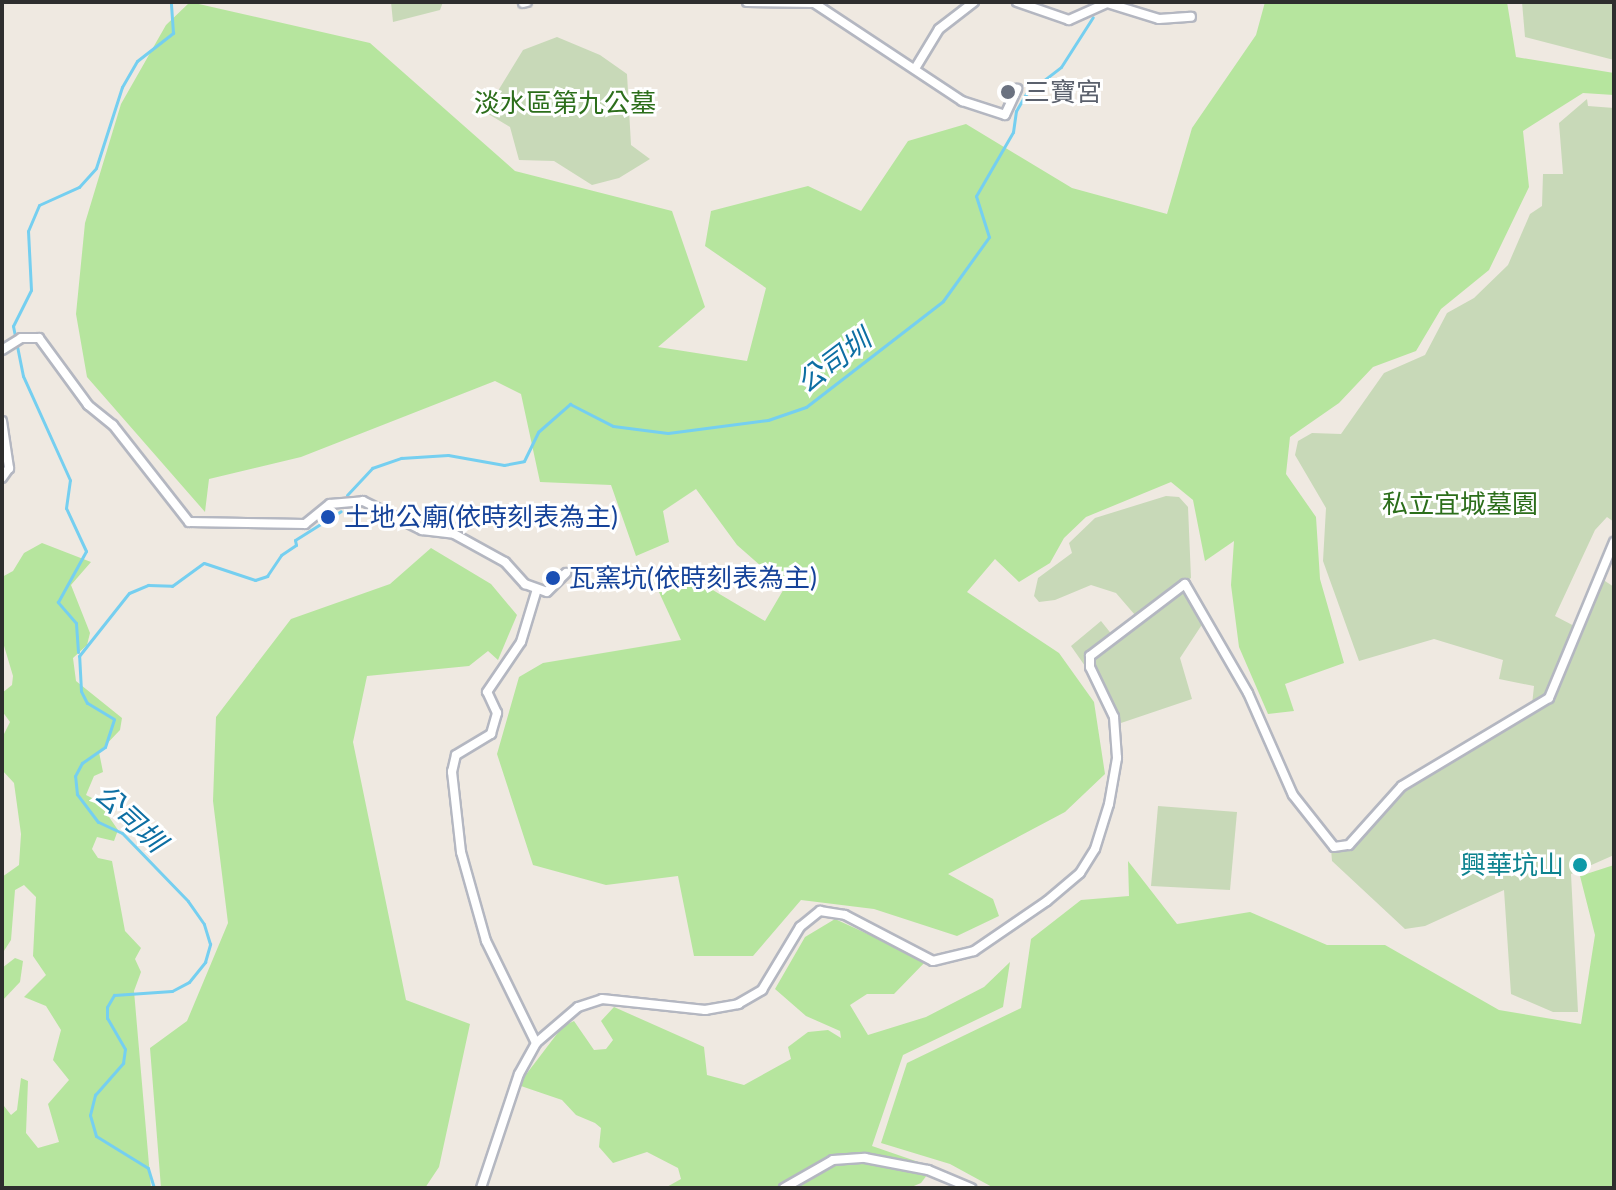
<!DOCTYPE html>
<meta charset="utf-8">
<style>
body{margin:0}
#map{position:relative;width:1616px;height:1190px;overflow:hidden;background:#efe9e1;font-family:Lato,"Noto Sans TC",sans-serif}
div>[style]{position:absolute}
.green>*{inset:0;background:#b6e59e}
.cemetery>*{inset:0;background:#c8d9b8}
.stream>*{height:3px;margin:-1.5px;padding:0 1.5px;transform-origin:1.5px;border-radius:1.5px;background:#75cff0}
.roads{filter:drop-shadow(2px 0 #b4b7c1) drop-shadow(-2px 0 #b4b7c1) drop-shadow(0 2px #b4b7c1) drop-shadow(0 -2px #b4b7c1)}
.street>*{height:8px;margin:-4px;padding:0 4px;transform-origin:4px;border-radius:4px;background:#fff}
.dots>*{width:22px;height:22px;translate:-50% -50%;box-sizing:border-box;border:4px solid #fff;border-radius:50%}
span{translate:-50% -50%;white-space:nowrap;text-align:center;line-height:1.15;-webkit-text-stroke:6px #fff;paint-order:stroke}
.worship-label{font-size:26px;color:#5b616d}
.left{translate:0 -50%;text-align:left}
.park-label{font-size:26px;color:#2c6e1b}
.transit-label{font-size:26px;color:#164399}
.culture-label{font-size:26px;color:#0d838f}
.right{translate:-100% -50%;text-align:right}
.water-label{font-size:28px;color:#0d6fa3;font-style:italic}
.frame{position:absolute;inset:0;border:4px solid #2e2e2e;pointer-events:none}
</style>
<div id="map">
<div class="green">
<i style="clip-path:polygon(190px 2px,370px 43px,515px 171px,672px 211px,705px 307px,658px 347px,747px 361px,766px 288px,705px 246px,711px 211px,808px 186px,861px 211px,908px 141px,966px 124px,1072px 188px,1167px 214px,1192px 128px,1256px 35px,1265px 2px,1507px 2px,1516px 57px,1614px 73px,1614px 95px,1583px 93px,1523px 131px,1529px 187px,1489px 270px,1441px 309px,1416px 351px,1373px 367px,1339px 403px,1290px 437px,1286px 474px,1316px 517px,1320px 579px,1344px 663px,1285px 684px,1294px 711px,1268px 714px,1239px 647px,1231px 585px,1234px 541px,1205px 561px,1193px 500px,1171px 482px,1086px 517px,1064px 538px,1050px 563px,1019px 582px,995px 559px,967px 592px,1059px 653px,1094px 702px,1105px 774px,1065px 812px,948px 874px,993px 899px,999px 916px,957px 936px,874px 909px,801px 900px,753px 956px,694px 956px,678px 876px,606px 885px,533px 865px,497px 754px,519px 677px,543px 663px,681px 640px,652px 577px,701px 583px,765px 621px,785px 587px,737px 545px,696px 489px,663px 511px,669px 542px,636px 556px,611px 485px,540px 482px,521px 394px,495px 381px,301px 457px,209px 479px,205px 512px,87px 377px,76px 314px,85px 223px,121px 104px,166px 25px)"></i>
<i style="clip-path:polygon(42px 543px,91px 562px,71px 585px,90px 633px,87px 645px,73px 658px,76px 681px,122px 718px,120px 730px,99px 752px,103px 772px,94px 776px,86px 795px,98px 801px,118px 830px,114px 841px,97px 837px,92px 849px,98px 858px,112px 861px,125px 931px,141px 948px,135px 959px,141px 972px,134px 991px,151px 1188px,2px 1188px,2px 1077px,4px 1106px,11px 1115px,17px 1110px,21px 1078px,28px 1081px,26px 1133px,38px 1148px,59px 1142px,48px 1104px,69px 1080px,53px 1060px,61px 1030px,46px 1006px,24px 997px,46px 975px,33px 956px,36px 897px,24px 885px,15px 890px,11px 940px,2px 954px,2px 877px,19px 865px,21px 834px,14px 783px,2px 770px,2px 738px,10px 722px,2px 711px,2px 693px,12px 685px,13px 676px,2px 639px,2px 577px,13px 571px,24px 553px)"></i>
<i style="clip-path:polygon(431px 548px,491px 584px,517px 615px,498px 660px,488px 651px,469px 666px,367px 676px,353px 742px,406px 1000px,470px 1024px,439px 1167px,425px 1188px,161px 1188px,150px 1048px,187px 1021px,228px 923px,213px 801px,216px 717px,291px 619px,390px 584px)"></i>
<i style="clip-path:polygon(1128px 861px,1177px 924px,1250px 912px,1327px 945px,1385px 945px,1499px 1010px,1581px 1024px,1595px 935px,1580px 876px,1614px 865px,1614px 1188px,994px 1188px,950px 1164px,881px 1143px,907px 1063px,1021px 1008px,1031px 939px,1081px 900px,1129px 896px)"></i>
<i style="clip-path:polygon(835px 919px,905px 951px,926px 953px,928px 959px,894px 994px,867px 994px,850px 1005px,868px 1035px,926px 1017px,984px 987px,1010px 962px,1003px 1007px,903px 1055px,872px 1146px,933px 1167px,921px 1183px,909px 1188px,665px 1188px,681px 1179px,678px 1168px,647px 1152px,613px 1163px,599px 1147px,601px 1128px,595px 1123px,576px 1115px,562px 1100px,518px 1085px,563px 1026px,574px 1021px,594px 1050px,606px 1049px,613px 1040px,601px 1021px,614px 1007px,704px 1047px,707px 1075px,744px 1085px,791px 1059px,788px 1047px,808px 1032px,828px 1030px,841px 1038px,840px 1031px,806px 1016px,775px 989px,805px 937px)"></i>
<i style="clip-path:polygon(15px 958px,23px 961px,20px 982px,2px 1001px,2px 968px)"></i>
</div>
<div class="cemetery">
<i style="clip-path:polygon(391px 2px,443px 2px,440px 10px,393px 22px)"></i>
<i style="clip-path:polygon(1522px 2px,1614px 2px,1614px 60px,1525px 37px)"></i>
<i style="clip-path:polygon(557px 37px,600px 55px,627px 74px,631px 145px,650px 159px,619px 178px,592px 185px,554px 161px,519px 160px,510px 127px,485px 112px,523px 50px)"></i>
<i style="clip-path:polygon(1587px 99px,1588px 106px,1614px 108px,1614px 522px,1607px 517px,1595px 530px,1555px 616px,1582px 630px,1602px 579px,1614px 587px,1614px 855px,1571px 874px,1578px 1012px,1553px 1012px,1511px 994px,1504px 890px,1425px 926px,1405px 929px,1332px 861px,1331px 849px,1345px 849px,1404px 789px,1531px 714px,1534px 686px,1499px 679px,1503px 660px,1434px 639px,1359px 661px,1323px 561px,1326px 508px,1295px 455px,1298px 441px,1312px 433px,1341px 434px,1384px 373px,1425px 355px,1447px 313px,1474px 298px,1508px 265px,1530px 214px,1542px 206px,1543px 174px,1563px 174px,1559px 123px)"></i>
<i style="clip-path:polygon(1166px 496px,1179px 497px,1188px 507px,1191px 578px,1135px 615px,1116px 593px,1091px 585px,1055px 600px,1039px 602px,1034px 596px,1038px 578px,1072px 553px,1069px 543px,1095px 518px)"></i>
<i style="clip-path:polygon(1185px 587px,1205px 620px,1180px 658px,1192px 699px,1121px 723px,1092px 659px)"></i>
<i style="clip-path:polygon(1101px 621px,1113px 636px,1088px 655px,1085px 666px,1071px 646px)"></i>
<i style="clip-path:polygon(1158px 806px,1237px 812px,1230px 890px,1151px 886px)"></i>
</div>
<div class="stream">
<i style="left:347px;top:495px;width:37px;rotate:-47deg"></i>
<i style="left:372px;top:468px;width:31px;rotate:-19deg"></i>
<i style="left:401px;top:458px;width:47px;rotate:-3.7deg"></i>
<i style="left:448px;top:455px;width:57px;rotate:10.1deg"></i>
<i style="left:504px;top:465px;width:20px;rotate:-11deg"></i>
<i style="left:524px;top:461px;width:32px;rotate:-64deg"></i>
<i style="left:538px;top:432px;width:43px;rotate:-41.2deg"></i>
<i style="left:570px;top:404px;width:48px;rotate:27.1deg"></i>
<i style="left:613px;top:426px;width:55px;rotate:7.3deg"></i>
<i style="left:668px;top:433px;width:101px;rotate:-7.4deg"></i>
<i style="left:768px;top:420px;width:40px;rotate:-18.9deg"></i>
<i style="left:806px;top:407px;width:173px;rotate:-37.7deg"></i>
<i style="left:943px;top:301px;width:79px;rotate:-54.3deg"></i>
<i style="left:989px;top:237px;width:43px;rotate:-107.6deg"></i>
<i style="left:976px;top:196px;width:74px;rotate:-60deg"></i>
<i style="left:1013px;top:132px;width:21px;rotate:-82deg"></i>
<i style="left:1016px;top:111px;width:20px;rotate:-60deg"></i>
<i style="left:1026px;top:94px;width:44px;rotate:-37.6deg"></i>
<i style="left:1061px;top:67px;width:59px;rotate:-57.4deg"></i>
<i style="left:78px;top:652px;width:29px;rotate:-94deg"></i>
<i style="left:76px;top:623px;width:28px;rotate:-131deg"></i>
<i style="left:58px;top:602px;width:58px;rotate:-61.2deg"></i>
<i style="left:86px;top:551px;width:47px;rotate:-114.9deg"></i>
<i style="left:66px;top:508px;width:28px;rotate:-82deg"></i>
<i style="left:70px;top:480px;width:114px;rotate:-114.3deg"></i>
<i style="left:23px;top:376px;width:51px;rotate:-101.3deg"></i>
<i style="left:13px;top:326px;width:40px;rotate:-63.4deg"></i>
<i style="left:31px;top:290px;width:59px;rotate:-92.9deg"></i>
<i style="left:28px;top:231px;width:28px;rotate:-67deg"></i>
<i style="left:39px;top:205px;width:44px;rotate:-24.2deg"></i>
<i style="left:79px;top:187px;width:25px;rotate:-48deg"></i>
<i style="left:96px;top:168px;width:85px;rotate:-72.2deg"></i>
<i style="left:122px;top:87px;width:30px;rotate:-60deg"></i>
<i style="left:137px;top:61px;width:46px;rotate:-37.9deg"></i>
<i style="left:173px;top:33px;width:30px;rotate:-94deg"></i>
<i style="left:154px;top:1188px;width:21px;rotate:-107deg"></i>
<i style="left:148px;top:1168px;width:61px;rotate:-148.4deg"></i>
<i style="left:96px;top:1136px;width:22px;rotate:-106deg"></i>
<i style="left:90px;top:1115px;width:21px;rotate:-76deg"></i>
<i style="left:95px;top:1095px;width:43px;rotate:-48.8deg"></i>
<i style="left:123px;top:1063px;width:14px;rotate:-82deg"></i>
<i style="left:125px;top:1049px;width:36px;rotate:-120deg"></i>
<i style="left:107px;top:1018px;width:11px;rotate:-90deg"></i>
<i style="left:107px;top:1007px;width:14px;rotate:-60deg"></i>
<i style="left:114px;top:995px;width:58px;rotate:-3.9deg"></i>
<i style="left:172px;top:991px;width:19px;rotate:-28deg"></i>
<i style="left:189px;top:982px;width:26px;rotate:-51deg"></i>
<i style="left:205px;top:962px;width:19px;rotate:-74deg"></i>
<i style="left:210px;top:944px;width:21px;rotate:-107deg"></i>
<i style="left:204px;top:924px;width:28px;rotate:-125deg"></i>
<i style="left:188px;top:901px;width:95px;rotate:-134.1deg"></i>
<i style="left:122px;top:833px;width:26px;rotate:-155deg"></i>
<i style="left:98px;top:822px;width:35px;rotate:-127deg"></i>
<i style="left:77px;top:794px;width:18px;rotate:-96deg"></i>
<i style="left:75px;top:776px;width:15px;rotate:-62deg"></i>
<i style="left:82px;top:763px;width:28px;rotate:-35deg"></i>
<i style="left:105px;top:747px;width:29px;rotate:-72deg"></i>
<i style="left:114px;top:719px;width:31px;rotate:-149deg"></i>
<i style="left:87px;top:703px;width:13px;rotate:-117deg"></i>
<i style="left:81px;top:691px;width:35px;rotate:-93deg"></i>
<i style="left:79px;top:656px;width:80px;rotate:-51.6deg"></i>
<i style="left:129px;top:593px;width:21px;rotate:-23deg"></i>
<i style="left:148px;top:585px;width:24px;rotate:2deg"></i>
<i style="left:172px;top:586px;width:39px;rotate:-36deg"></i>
<i style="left:204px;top:563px;width:54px;rotate:18.4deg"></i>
<i style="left:255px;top:580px;width:13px;rotate:-18deg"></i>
<i style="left:267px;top:576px;width:25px;rotate:-56deg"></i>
<i style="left:281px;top:555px;width:18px;rotate:-34deg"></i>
<i style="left:296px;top:545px;width:5px;rotate:-101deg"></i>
<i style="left:295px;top:540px;width:54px;rotate:-32.2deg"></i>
</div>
<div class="roads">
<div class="street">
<i style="left:747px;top:2px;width:67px;rotate:0.9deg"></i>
<i style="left:814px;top:3px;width:178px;rotate:33.5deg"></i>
<i style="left:962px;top:101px;width:45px;rotate:18deg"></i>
<i style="left:1005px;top:115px;width:29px;rotate:-65deg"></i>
<i style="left:1017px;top:2px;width:55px;rotate:19.1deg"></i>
<i style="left:1069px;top:20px;width:42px;rotate:-24.1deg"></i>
<i style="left:1107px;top:3px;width:54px;rotate:17.1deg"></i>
<i style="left:1159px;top:19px;width:32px;rotate:-4deg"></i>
<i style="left:523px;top:3px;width:4px;rotate:-14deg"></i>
<i style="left:916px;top:67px;width:44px;rotate:-58.8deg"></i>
<i style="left:939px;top:29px;width:44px;rotate:-37.6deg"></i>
<i style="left:2px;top:350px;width:22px;rotate:-32deg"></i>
<i style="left:21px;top:338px;width:18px"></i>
<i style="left:39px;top:338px;width:83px;rotate:53.8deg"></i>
<i style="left:88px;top:405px;width:32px;rotate:39deg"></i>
<i style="left:113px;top:425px;width:123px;rotate:51.9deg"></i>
<i style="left:189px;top:522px;width:116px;rotate:1deg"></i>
<i style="left:305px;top:524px;width:32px;rotate:-39deg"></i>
<i style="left:330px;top:504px;width:33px;rotate:-5deg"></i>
<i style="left:363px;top:501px;width:66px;rotate:26.2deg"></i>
<i style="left:422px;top:530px;width:32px;rotate:7deg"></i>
<i style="left:454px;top:534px;width:58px;rotate:28.8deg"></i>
<i style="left:505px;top:562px;width:30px;rotate:48deg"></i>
<i style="left:525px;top:584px;width:23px;rotate:20deg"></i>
<i style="left:547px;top:592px;width:27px;rotate:-45deg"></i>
<i style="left:2px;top:421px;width:48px;rotate:81.5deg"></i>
<i style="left:9px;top:468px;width:12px;rotate:125deg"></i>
<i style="left:536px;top:1043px;width:114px;rotate:-116.1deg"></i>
<i style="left:486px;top:941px;width:92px;rotate:-105.7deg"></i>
<i style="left:461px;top:852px;width:81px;rotate:-96.4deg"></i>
<i style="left:452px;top:772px;width:17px;rotate:-77deg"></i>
<i style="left:456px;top:755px;width:41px;rotate:-31deg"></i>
<i style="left:491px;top:734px;width:22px;rotate:-74deg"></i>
<i style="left:497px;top:713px;width:23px;rotate:-115deg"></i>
<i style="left:487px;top:692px;width:60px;rotate:-55.8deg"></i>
<i style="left:521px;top:642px;width:55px;rotate:-73.2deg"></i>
<i style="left:481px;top:1188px;width:120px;rotate:-71.6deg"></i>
<i style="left:519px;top:1074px;width:35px;rotate:-61deg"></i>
<i style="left:536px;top:1043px;width:55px;rotate:-40.6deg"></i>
<i style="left:578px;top:1007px;width:25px;rotate:-18deg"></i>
<i style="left:602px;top:999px;width:104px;rotate:6.1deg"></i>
<i style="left:705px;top:1010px;width:34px;rotate:-10deg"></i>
<i style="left:738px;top:1004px;width:28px;rotate:-30deg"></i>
<i style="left:762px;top:990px;width:74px;rotate:-58.9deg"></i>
<i style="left:800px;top:927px;width:26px;rotate:-39deg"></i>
<i style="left:820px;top:911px;width:25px;rotate:9deg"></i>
<i style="left:845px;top:915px;width:99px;rotate:27.6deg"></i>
<i style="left:933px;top:961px;width:42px;rotate:-13.7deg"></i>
<i style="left:974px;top:951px;width:88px;rotate:-34.4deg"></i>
<i style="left:1047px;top:901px;width:43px;rotate:-40.3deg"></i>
<i style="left:1080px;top:873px;width:28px;rotate:-58deg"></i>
<i style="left:1095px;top:849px;width:47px;rotate:-72.7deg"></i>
<i style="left:1109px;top:804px;width:47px;rotate:-80.1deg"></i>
<i style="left:1117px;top:758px;width:41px;rotate:-94.2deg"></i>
<i style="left:1114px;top:717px;width:55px;rotate:-115.6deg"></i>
<i style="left:1090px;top:667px;width:11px;rotate:-90deg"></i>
<i style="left:1090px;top:656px;width:119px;rotate:-37.2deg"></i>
<i style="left:1185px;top:584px;width:126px;rotate:60deg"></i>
<i style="left:1248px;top:693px;width:111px;rotate:66.2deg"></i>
<i style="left:1293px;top:795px;width:66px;rotate:51.7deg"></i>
<i style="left:1334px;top:847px;width:15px;rotate:-8deg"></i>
<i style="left:1349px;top:845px;width:79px;rotate:-48.1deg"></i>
<i style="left:1402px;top:786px;width:171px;rotate:-30.9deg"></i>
<i style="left:1549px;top:698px;width:169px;rotate:-67.4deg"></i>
<i style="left:784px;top:1188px;width:56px;rotate:-29.7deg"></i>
<i style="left:833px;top:1160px;width:32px;rotate:-4deg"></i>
<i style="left:865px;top:1158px;width:64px;rotate:10.8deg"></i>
<i style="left:928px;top:1170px;width:47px;rotate:22.7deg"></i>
</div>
</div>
<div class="dots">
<i style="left:1008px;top:92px;background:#6b7280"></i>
<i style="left:328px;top:517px;background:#1a4fb4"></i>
<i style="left:553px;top:578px;background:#1a4fb4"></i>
<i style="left:1580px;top:865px;background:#0f9aa8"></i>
</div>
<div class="worship-label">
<span class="left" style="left:1024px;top:92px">三寶宮</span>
</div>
<div class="park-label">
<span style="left:565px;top:103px">淡水區第九公墓</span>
<span style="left:1460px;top:504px">私立宜城墓園</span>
</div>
<div class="transit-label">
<span class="left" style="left:344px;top:517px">土地公廟(依時刻表為主)</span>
<span class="left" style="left:569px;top:578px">瓦窯坑(依時刻表為主)</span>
</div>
<div class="culture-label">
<span class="right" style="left:1564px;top:865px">興華坑山</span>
</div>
<div class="water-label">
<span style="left:833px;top:360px;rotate:-37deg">公司圳</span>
<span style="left:131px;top:817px;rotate:43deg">公司圳</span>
</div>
<div class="frame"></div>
</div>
